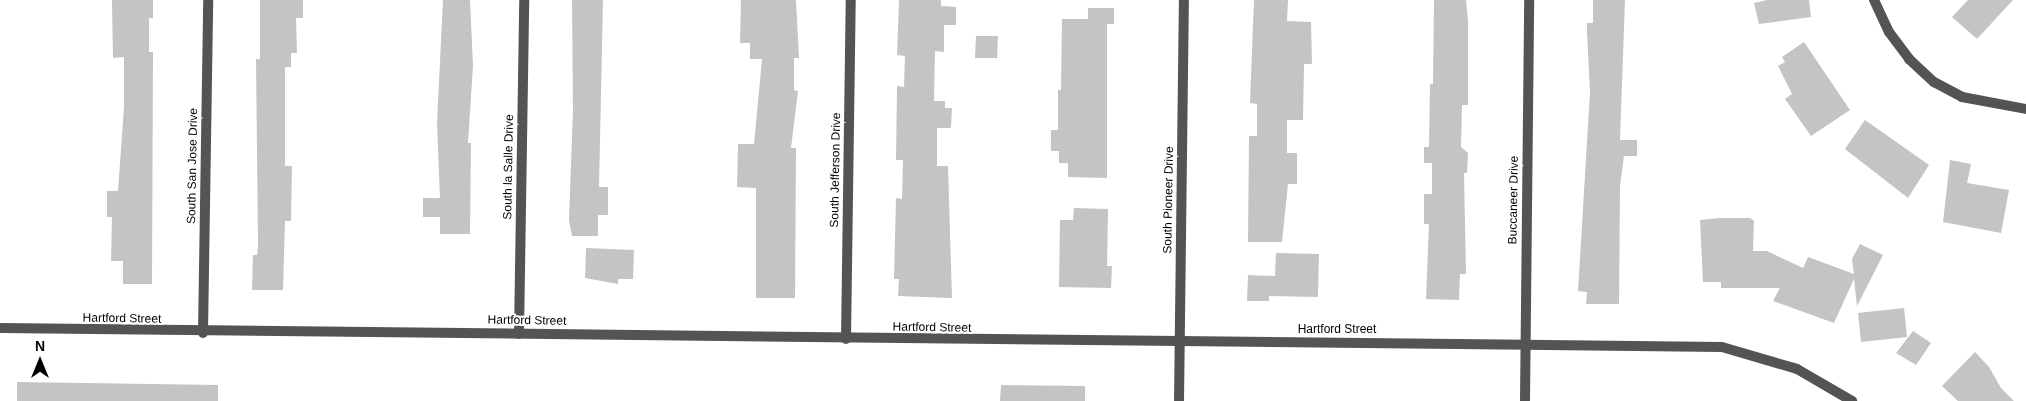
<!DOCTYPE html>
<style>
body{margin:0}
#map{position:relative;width:2026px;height:401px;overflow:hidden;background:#fff;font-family:Arial,sans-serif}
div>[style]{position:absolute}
.building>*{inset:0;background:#c4c4c4}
.minor>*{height:10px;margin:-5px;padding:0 5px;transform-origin:5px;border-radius:5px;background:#545454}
.tertiary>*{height:10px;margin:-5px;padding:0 5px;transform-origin:5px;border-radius:5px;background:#545454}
span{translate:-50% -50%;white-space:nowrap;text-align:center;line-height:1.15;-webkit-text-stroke:4px #fff;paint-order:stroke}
.street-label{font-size:12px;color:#000}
.north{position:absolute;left:15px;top:336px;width:50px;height:50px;-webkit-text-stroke:4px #fff;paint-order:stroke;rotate:0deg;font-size:14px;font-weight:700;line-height:20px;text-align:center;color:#000}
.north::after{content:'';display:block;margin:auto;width:18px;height:22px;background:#000;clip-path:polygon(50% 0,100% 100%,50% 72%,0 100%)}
</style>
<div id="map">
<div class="building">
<i style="clip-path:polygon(112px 0,153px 0,153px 18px,149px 18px,149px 52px,153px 52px,152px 284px,123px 284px,123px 261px,111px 261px,112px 217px,107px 217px,107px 191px,118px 191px,124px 107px,124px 57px,113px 58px)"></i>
<i style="clip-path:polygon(260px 0,303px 0,303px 18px,296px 18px,297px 53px,291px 53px,291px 67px,285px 67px,285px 166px,292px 166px,291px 221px,285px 221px,283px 290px,252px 290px,253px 255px,257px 255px,258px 244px,256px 59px,260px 59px)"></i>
<i style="clip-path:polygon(443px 0,470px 0,473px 66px,468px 143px,471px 143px,470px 234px,440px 234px,440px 217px,423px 217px,423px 198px,440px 198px,437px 123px)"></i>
<i style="clip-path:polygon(572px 0,603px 0,599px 187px,608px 187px,608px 215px,598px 215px,598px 236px,572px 236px,569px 220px,573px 110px)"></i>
<i style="clip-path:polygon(741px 0,796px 0,799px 58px,794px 58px,794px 90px,798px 91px,791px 148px,796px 148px,795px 298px,756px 298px,756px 188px,737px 187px,738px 144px,754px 144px,762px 59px,750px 59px,750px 43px,740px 43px)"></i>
<i style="clip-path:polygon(899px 0,941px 0,941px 6px,956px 7px,956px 25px,944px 25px,944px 52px,935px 51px,934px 101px,945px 101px,945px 108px,952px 108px,951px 128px,937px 128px,937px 166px,948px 166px,952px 298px,898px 296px,899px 279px,894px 279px,896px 198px,902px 199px,903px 160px,896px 160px,897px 86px,904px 87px,905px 56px,897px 55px)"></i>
<i style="clip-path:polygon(1254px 0,1288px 0,1287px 21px,1311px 22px,1312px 64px,1304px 64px,1303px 120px,1287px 120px,1287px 153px,1297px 153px,1297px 184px,1288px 184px,1282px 242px,1248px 242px,1249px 136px,1257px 136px,1257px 104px,1250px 103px)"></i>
<i style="clip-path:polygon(1434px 0,1466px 0,1468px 22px,1468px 105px,1462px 105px,1461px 147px,1468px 153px,1467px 173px,1464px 173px,1466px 274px,1460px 274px,1459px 300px,1426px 299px,1429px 224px,1424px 224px,1424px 194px,1432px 194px,1432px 163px,1424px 163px,1424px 147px,1429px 147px,1430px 84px,1433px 84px)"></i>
<i style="clip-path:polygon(1593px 0,1625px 0,1620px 140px,1637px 140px,1637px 156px,1624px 156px,1620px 186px,1619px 304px,1586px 304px,1587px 292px,1578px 291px,1590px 92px,1587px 32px,1587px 23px,1593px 23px)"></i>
<i style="clip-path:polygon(1767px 0,1809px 0,1811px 17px,1759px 24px,1754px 3px)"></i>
<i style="clip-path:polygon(1968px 0,2013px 0,1977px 39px,1952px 17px)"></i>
<i style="clip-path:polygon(1088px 8px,1114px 8px,1114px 24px,1107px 24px,1107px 178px,1068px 177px,1068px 163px,1059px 163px,1059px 151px,1051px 151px,1051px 130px,1058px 130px,1058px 90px,1061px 90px,1062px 19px,1088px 19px)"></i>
<i style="clip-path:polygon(976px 36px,998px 36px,997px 58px,975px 58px)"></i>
<i style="clip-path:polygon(1804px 42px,1850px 110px,1811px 136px,1785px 99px,1792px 94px,1778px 66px,1785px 62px,1782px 57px)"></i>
<i style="clip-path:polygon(1865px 120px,1929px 165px,1908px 198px,1845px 149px)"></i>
<i style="clip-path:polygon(1950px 160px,1971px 164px,1967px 183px,2009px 190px,2001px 233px,1943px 222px)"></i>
<i style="clip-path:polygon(1074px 208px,1108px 209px,1107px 266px,1112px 266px,1111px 288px,1059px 287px,1060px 220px,1073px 220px)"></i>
<i style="clip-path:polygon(1720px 218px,1750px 218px,1754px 221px,1753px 251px,1767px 251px,1803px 268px,1808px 257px,1854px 274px,1852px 259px,1860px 244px,1883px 255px,1857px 306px,1854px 279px,1834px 323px,1773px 301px,1780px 288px,1721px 288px,1721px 282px,1703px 282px,1700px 220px)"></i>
<i style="clip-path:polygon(586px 248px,634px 250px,633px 279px,618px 279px,618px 284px,585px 278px)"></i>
<i style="clip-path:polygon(1276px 253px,1319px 254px,1318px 297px,1269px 296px,1269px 301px,1247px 301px,1248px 275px,1275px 276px)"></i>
<i style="clip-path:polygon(1904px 308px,1907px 337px,1861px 342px,1858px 313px)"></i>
<i style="clip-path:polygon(1913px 331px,1931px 343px,1916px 365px,1896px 353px)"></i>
<i style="clip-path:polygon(1975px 352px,1989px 367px,2001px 388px,2014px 401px,1958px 401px,1942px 386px)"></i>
<i style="clip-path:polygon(17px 382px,218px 385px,218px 401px,17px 401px)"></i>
<i style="clip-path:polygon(1001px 385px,1085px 386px,1085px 401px,1000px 401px)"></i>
</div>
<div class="minor">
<i style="left:1874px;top:0;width:35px;rotate:65deg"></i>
<i style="left:1889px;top:32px;width:34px;rotate:53deg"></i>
<i style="left:1909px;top:59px;width:34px;rotate:43deg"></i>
<i style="left:1934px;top:82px;width:32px;rotate:28deg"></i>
<i style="left:1962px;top:97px;width:65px;rotate:10.6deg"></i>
<i style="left:0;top:328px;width:1722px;rotate:0.63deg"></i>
<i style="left:1722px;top:347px;width:78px;rotate:16.3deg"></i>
<i style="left:1797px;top:369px;width:64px;rotate:30.2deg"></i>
<i style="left:203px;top:333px;width:333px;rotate:-89.1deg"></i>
<i style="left:519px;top:334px;width:334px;rotate:-89.1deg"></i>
<i style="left:846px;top:339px;width:339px;rotate:-89.2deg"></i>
<i style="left:1525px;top:401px;width:401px;rotate:-89.4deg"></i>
</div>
<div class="tertiary">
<i style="left:1179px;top:401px;width:401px;rotate:-89.3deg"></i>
</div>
<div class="street-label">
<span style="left:193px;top:166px;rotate:-89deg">South San Jose Drive</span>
<span style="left:509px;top:167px;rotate:-89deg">South la Salle Drive</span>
<span style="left:836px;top:170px;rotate:-89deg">South Jefferson Drive</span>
<span style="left:1169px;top:200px;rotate:-89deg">South Pioneer Drive</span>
<span style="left:1514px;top:200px;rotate:-89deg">Buccaneer Drive</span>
<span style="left:122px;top:319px;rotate:1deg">Hartford Street</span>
<span style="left:527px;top:321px;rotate:1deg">Hartford Street</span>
<span style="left:932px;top:328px;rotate:1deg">Hartford Street</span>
<span style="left:1337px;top:330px">Hartford Street</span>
</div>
<div class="north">N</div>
</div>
